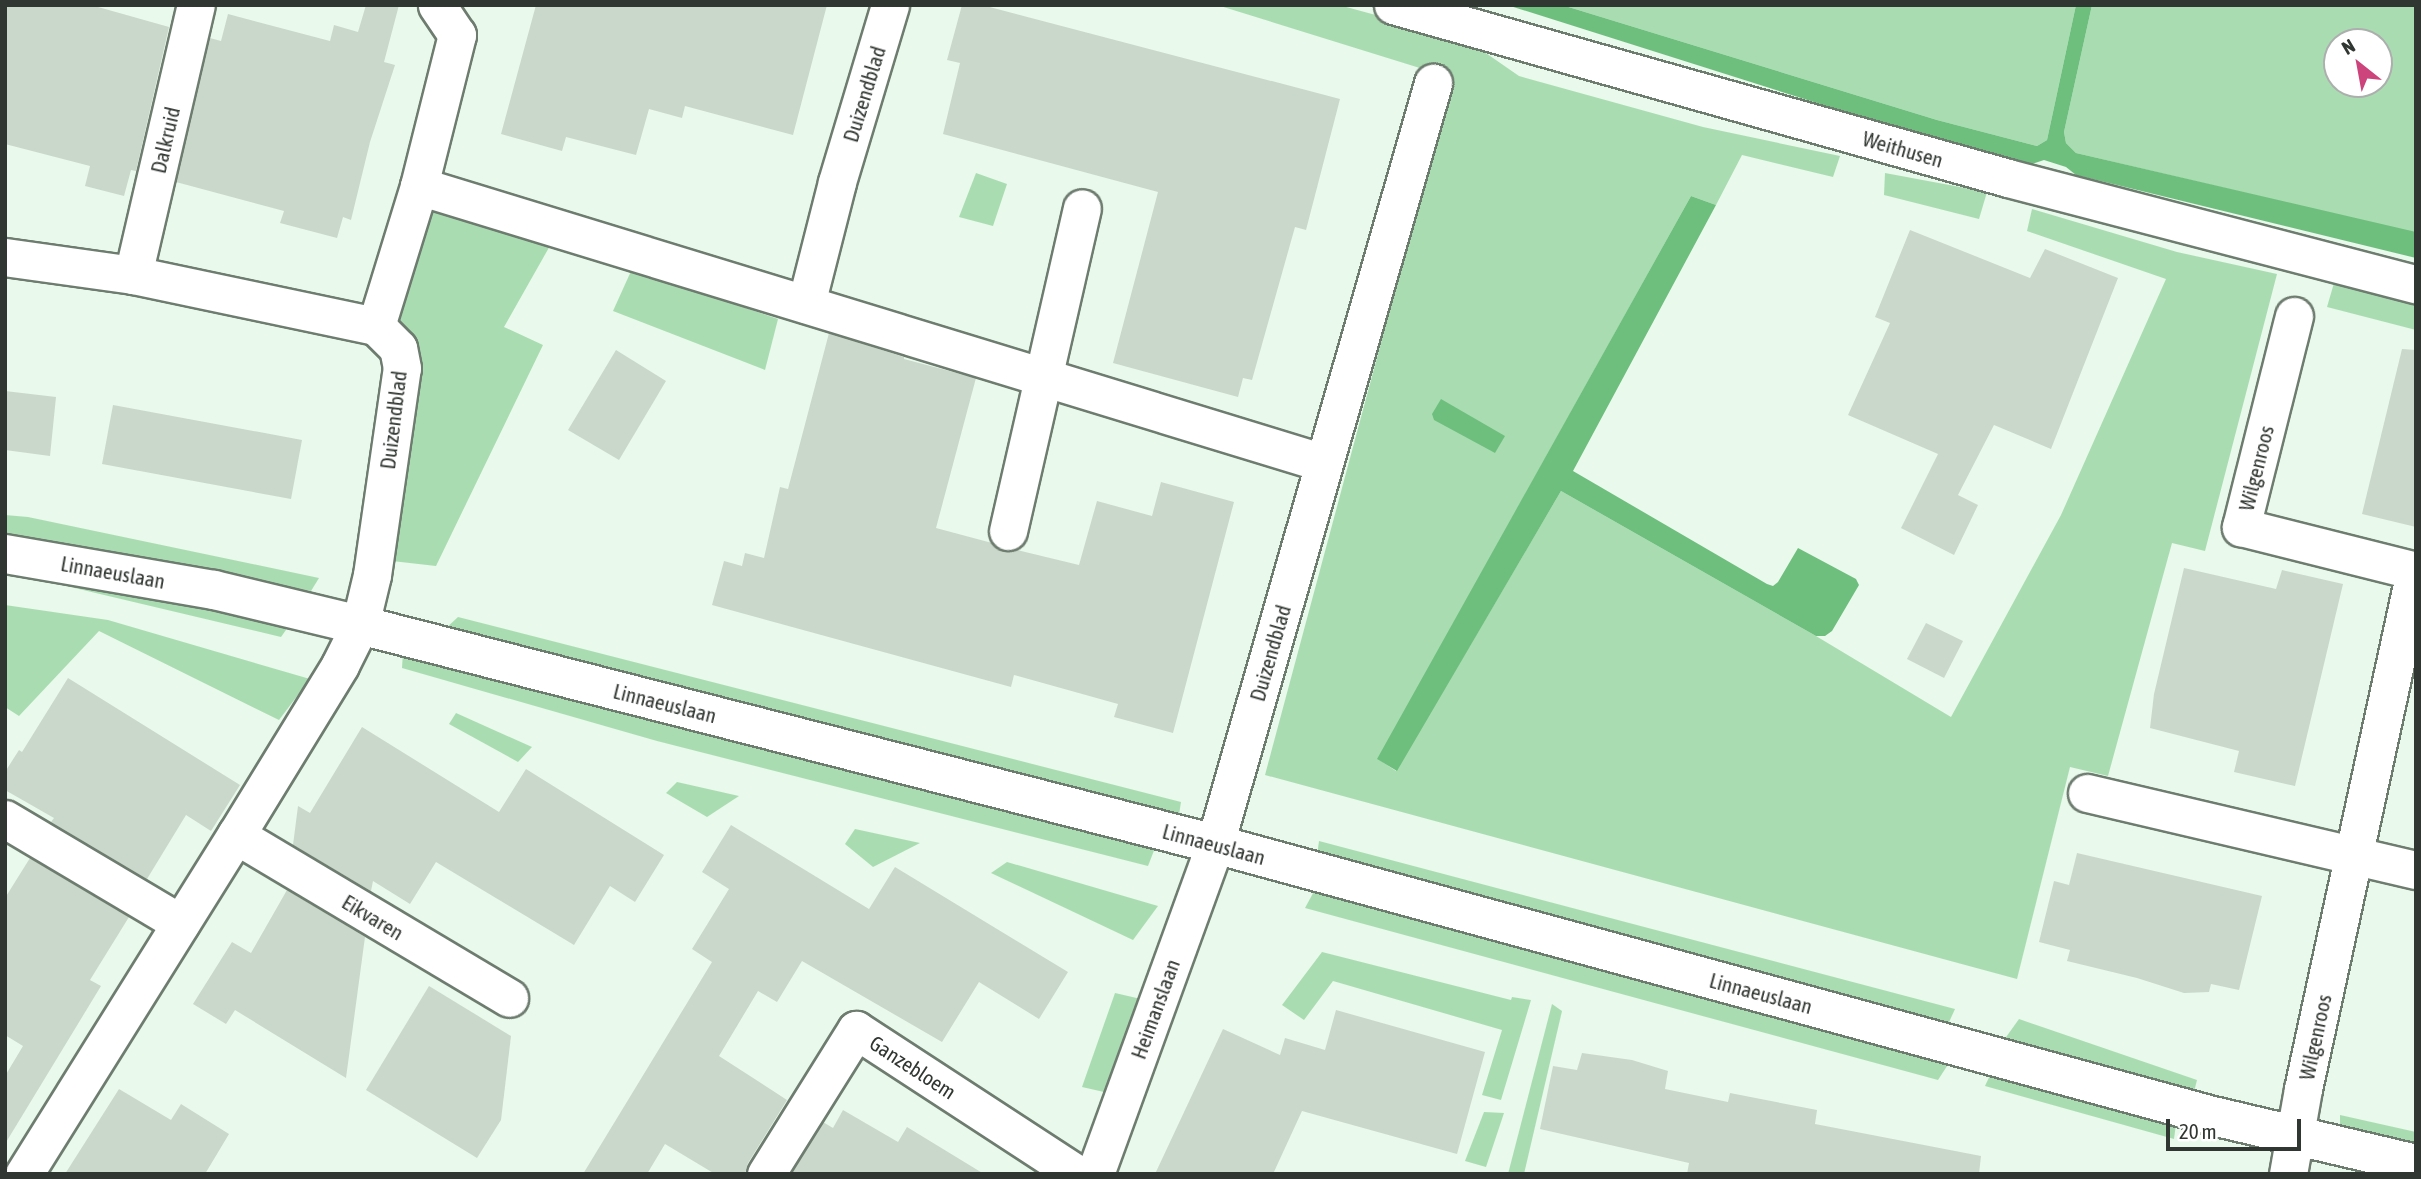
<!DOCTYPE html>
<style>
body{margin:0}
#map{position:relative;width:2421px;height:1179px;overflow:hidden;background:#e9f9eb;font-family:"Asap Condensed",sans-serif}
div>[style]{position:absolute}
.green>*{inset:0;background:#a9ddb1}
.water>*{inset:0;background:#6ebf7e}
.building>*{inset:0;background:#cad8cb}
.roads{filter:drop-shadow(2px 0 #6e7c70) drop-shadow(-2px 0 #6e7c70) drop-shadow(0 2px #6e7c70) drop-shadow(0 -2px #6e7c70)}
.minor>*{height:37px;margin:-18.5px;padding:0 18.5px;transform-origin:18.5px;border-radius:18.5px;background:#fff}
.tertiary>*{height:38px;margin:-19px;padding:0 19px;transform-origin:19px;border-radius:19px;background:#fff}
span{translate:-50% -50%;white-space:nowrap;text-align:center;line-height:1.15;-webkit-text-stroke:6px #fff;paint-order:stroke}
.street-label{font-size:21px;color:#303631}
.frame{position:absolute;inset:0;border:7px solid #303631;pointer-events:none}
.north{position:absolute;left:2323px;top:28px;width:70px;height:70px;box-sizing:border-box;background:#fff;border:2px solid #acafad;border-radius:50%;rotate:329deg;font-size:19px;font-weight:700;line-height:28px;text-align:center;color:#303631}
.north::after{content:'';display:block;margin:auto;width:24px;height:32px;background:#cd437b;clip-path:polygon(50% 0,100% 100%,50% 72%,0 100%)}
.scale{position:absolute;left:2166px;top:1119px;width:135px;height:32px;box-sizing:border-box;border:4px solid #303631;border-top:0;padding-left:9px;font-size:21px;line-height:24px;white-space:nowrap;color:#303631;-webkit-text-stroke:5px #fff;paint-order:stroke}
</style>
<div id="map">
<div class="green">
<i style="clip-path:polygon(1217px 5px,1339px 5px,1467px 40px,1519px 76px,1703px 127px,1840px 156px,1833px 177px,1742px 155px,1716px 205px,1691px 196px,1378px 759px,1396px 771px,1561px 491px,1816px 636px,1951px 717px,2061px 515px,2166px 279px,2027px 231px,2032px 209px,2177px 252px,2277px 274px,2205px 551px,2172px 543px,2108px 776px,2070px 767px,2017px 979px,1265px 775px,1452px 78px)"></i>
<i style="clip-path:polygon(1562px 5px,2076px 5px,2047px 140px,2037px 146px,1937px 120px)"></i>
<i style="clip-path:polygon(evenodd,2092px 5px,2416px 5px,2416px 233px,2076px 153px,2066px 143px,2064px 132px,2092px 5px,2337px 42px,2379px 42px,2379px 84px,2337px 84px,2337px 42px)"></i>
<i style="clip-path:polygon(976px 173px,1007px 184px,993px 226px,959px 217px)"></i>
<i style="clip-path:polygon(1885px 173px,1987px 192px,1979px 219px,1884px 195px)"></i>
<i style="clip-path:polygon(428px 208px,551px 244px,504px 327px,543px 345px,436px 566px,392px 561px,414px 338px,395px 320px)"></i>
<i style="clip-path:polygon(632px 269px,778px 319px,765px 370px,613px 311px)"></i>
<i style="clip-path:polygon(2334px 283px,2416px 303px,2416px 330px,2327px 307px)"></i>
<i style="clip-path:polygon(5px 515px,28px 517px,319px 578px,311px 591px,5px 540px)"></i>
<i style="clip-path:polygon(5px 565px,293px 620px,281px 637px,24px 576px,5px 574px)"></i>
<i style="clip-path:polygon(5px 605px,108px 620px,310px 679px,279px 720px,99px 631px,19px 716px,5px 707px)"></i>
<i style="clip-path:polygon(458px 617px,1181px 802px,1178px 821px,444px 630px)"></i>
<i style="clip-path:polygon(403px 651px,1155px 848px,1148px 866px,657px 741px,402px 668px)"></i>
<i style="clip-path:polygon(456px 713px,532px 747px,518px 762px,449px 724px)"></i>
<i style="clip-path:polygon(677px 782px,739px 796px,707px 817px,666px 793px)"></i>
<i style="clip-path:polygon(855px 829px,920px 843px,873px 867px,845px 844px)"></i>
<i style="clip-path:polygon(1319px 841px,1955px 1009px,1945px 1031px,1317px 856px)"></i>
<i style="clip-path:polygon(1007px 862px,1158px 906px,1133px 940px,991px 873px)"></i>
<i style="clip-path:polygon(1318px 884px,1949px 1063px,1938px 1080px,1305px 908px)"></i>
<i style="clip-path:polygon(1322px 952px,1511px 1000px,1512px 997px,1531px 1000px,1501px 1100px,1482px 1095px,1502px 1030px,1333px 981px,1304px 1020px,1282px 1005px)"></i>
<i style="clip-path:polygon(1115px 993px,1141px 999px,1104px 1092px,1082px 1087px)"></i>
<i style="clip-path:polygon(1552px 1004px,1562px 1011px,1524px 1174px,1508px 1174px)"></i>
<i style="clip-path:polygon(2019px 1019px,2197px 1080px,2193px 1096px,2004px 1040px)"></i>
<i style="clip-path:polygon(1992px 1071px,2176px 1124px,2174px 1139px,1985px 1086px)"></i>
<i style="clip-path:polygon(1484px 1112px,1504px 1113px,1486px 1167px,1465px 1161px)"></i>
<i style="clip-path:polygon(2340px 1115px,2416px 1132px,2416px 1145px,2340px 1128px)"></i>
</div>
<div class="water">
<i style="clip-path:polygon(1507px 5px,1562px 5px,1937px 120px,2037px 146px,2047px 140px,2076px 5px,2092px 5px,2064px 132px,2066px 143px,2076px 153px,2416px 232px,2416px 258px,2076px 175px,2066px 167px,2044px 160px,2032px 164px,1931px 139px)"></i>
<i style="clip-path:polygon(1691px 196px,1716px 205px,1573px 471px,1767px 584px,1773px 586px,1778px 582px,1798px 548px,1856px 579px,1859px 585px,1832px 631px,1825px 636px,1816px 636px,1561px 491px,1397px 771px,1377px 759px)"></i>
<i style="clip-path:polygon(1441px 399px,1505px 436px,1495px 453px,1434px 420px,1432px 414px)"></i>
</div>
<div class="building">
<i style="clip-path:polygon(5px 5px,91px 5px,169px 27px,136px 171px,131px 170px,124px 196px,85px 186px,90px 166px,5px 144px)"></i>
<i style="clip-path:polygon(366px 5px,399px 5px,384px 62px,395px 65px,370px 142px,351px 220px,343px 217px,337px 238px,280px 223px,284px 211px,176px 182px,210px 38px,221px 41px,228px 14px,330px 41px,334px 25px,358px 32px)"></i>
<i style="clip-path:polygon(536px 5px,827px 5px,793px 135px,685px 106px,682px 118px,649px 109px,636px 155px,566px 137px,562px 151px,501px 134px)"></i>
<i style="clip-path:polygon(962px 5px,982px 5px,1340px 99px,1306px 230px,1295px 227px,1252px 380px,1243px 378px,1238px 397px,1113px 363px,1158px 192px,943px 134px,960px 63px,947px 60px)"></i>
<i style="clip-path:polygon(1910px 230px,2030px 278px,2045px 249px,2118px 278px,2051px 449px,1994px 425px,1958px 495px,1978px 505px,1954px 555px,1901px 528px,1938px 454px,1848px 415px,1890px 323px,1875px 317px)"></i>
<i style="clip-path:polygon(829px 333px,904px 357px,904px 359px,976px 378px,936px 528px,992px 543px,1003px 551px,1017px 550px,1079px 565px,1097px 501px,1152px 516px,1161px 482px,1234px 502px,1173px 733px,1114px 717px,1118px 704px,1014px 675px,1011px 687px,712px 605px,724px 561px,742px 566px,745px 553px,764px 558px,780px 487px,788px 489px)"></i>
<i style="clip-path:polygon(2402px 349px,2416px 350px,2416px 527px,2362px 514px)"></i>
<i style="clip-path:polygon(616px 350px,666px 381px,619px 460px,568px 430px)"></i>
<i style="clip-path:polygon(5px 391px,56px 397px,50px 456px,5px 450px)"></i>
<i style="clip-path:polygon(113px 405px,302px 440px,291px 499px,102px 464px)"></i>
<i style="clip-path:polygon(2184px 568px,2276px 589px,2282px 570px,2343px 584px,2295px 786px,2234px 772px,2239px 751px,2150px 728px,2154px 694px)"></i>
<i style="clip-path:polygon(1926px 623px,1963px 641px,1944px 678px,1907px 659px)"></i>
<i style="clip-path:polygon(68px 678px,240px 785px,211px 831px,186px 815px,147px 879px,51px 822px,54px 818px,5px 790px,5px 772px,19px 750px,22px 752px)"></i>
<i style="clip-path:polygon(362px 727px,499px 812px,526px 769px,664px 855px,635px 902px,610px 886px,574px 945px,436px 862px,410px 904px,373px 881px,371px 891px,293px 845px,298px 806px,310px 813px)"></i>
<i style="clip-path:polygon(731px 825px,869px 909px,895px 867px,1068px 972px,1039px 1019px,979px 982px,942px 1042px,802px 961px,777px 1002px,758px 991px,719px 1056px,787px 1100px,748px 1163px,745px 1174px,715px 1174px,665px 1144px,647px 1174px,583px 1174px,712px 962px,692px 949px,729px 889px,702px 872px)"></i>
<i style="clip-path:polygon(2077px 853px,2262px 896px,2239px 990px,2211px 984px,2209px 992px,2184px 993px,2137px 978px,2067px 961px,2070px 950px,2039px 942px,2054px 881px,2069px 885px)"></i>
<i style="clip-path:polygon(30px 858px,129px 917px,90px 980px,101px 986px,5px 1144px,5px 1076px,23px 1046px,5px 1035px,5px 898px)"></i>
<i style="clip-path:polygon(287px 890px,365px 937px,346px 1078px,235px 1010px,226px 1024px,193px 1004px,232px 942px,251px 953px)"></i>
<i style="clip-path:polygon(429px 986px,511px 1036px,501px 1120px,477px 1158px,366px 1090px)"></i>
<i style="clip-path:polygon(1336px 1010px,1485px 1052px,1457px 1154px,1302px 1111px,1273px 1174px,1155px 1174px,1223px 1029px,1280px 1055px,1285px 1038px,1325px 1050px)"></i>
<i style="clip-path:polygon(1582px 1053px,1632px 1060px,1668px 1071px,1665px 1089px,1728px 1102px,1730px 1093px,1817px 1110px,1815px 1124px,1981px 1156px,1979px 1174px,1687px 1174px,1689px 1163px,1540px 1129px,1553px 1066px,1577px 1070px)"></i>
<i style="clip-path:polygon(119px 1089px,171px 1120px,181px 1104px,229px 1134px,205px 1174px,65px 1174px)"></i>
<i style="clip-path:polygon(843px 1110px,898px 1142px,907px 1127px,984px 1174px,791px 1174px,823px 1122px,833px 1128px)"></i>
</div>
<div class="roads">
<div class="minor">
<i style="left:1393px;top:5px;width:639px;rotate:15.71deg"></i>
<i style="left:2008px;top:178px;width:422px;rotate:14.6deg"></i>
<i style="left:419px;top:186px;width:946px;rotate:17.02deg"></i>
<i style="left:5px;top:257px;width:129px;rotate:8deg"></i>
<i style="left:133px;top:275px;width:277px;rotate:-76.9deg"></i>
<i style="left:133px;top:275px;width:248px;rotate:11.9deg"></i>
<i style="left:806px;top:304px;width:126px;rotate:-75.7deg"></i>
<i style="left:837px;top:182px;width:185px;rotate:-73.3deg"></i>
<i style="left:2294px;top:316px;width:218px;rotate:104.1deg"></i>
<i style="left:2241px;top:527px;width:180px;rotate:14.1deg"></i>
<i style="left:1008px;top:531px;width:331px;rotate:-77.1deg"></i>
<i style="left:2087px;top:793px;width:338px;rotate:13.2deg"></i>
<i style="left:5px;top:819px;width:204px;rotate:30.7deg"></i>
<i style="left:236px;top:835px;width:318px;rotate:30.8deg"></i>
<i style="left:24px;top:1174px;width:400px;rotate:-58deg"></i>
<i style="left:236px;top:835px;width:199px;rotate:-58.5deg"></i>
<i style="left:340px;top:665px;width:45px;rotate:-63.4deg"></i>
<i style="left:360px;top:625px;width:51px;rotate:-76.5deg"></i>
<i style="left:372px;top:575px;width:209px;rotate:-81.8deg"></i>
<i style="left:402px;top:368px;width:20px;rotate:-101deg"></i>
<i style="left:398px;top:348px;width:31px;rotate:-135deg"></i>
<i style="left:376px;top:326px;width:146px;rotate:-72.9deg"></i>
<i style="left:419px;top:186px;width:156px;rotate:-75.9deg"></i>
<i style="left:457px;top:35px;width:36px;rotate:-124deg"></i>
<i style="left:766px;top:1174px;width:170px;rotate:-58deg"></i>
<i style="left:856px;top:1030px;width:264px;rotate:33.1deg"></i>
<i style="left:1095px;top:1174px;width:351px;rotate:-70deg"></i>
<i style="left:1215px;top:844px;width:792px;rotate:-74.01deg"></i>
<i style="left:2288px;top:1174px;width:86px;rotate:-80deg"></i>
<i style="left:2303px;top:1089px;width:530px;rotate:-77.8deg"></i>
</div>
<div class="tertiary">
<i style="left:5px;top:554px;width:212px;rotate:9.8deg"></i>
<i style="left:214px;top:590px;width:150px;rotate:13.5deg"></i>
<i style="left:360px;top:625px;width:883px;rotate:14.37deg"></i>
<i style="left:1215px;top:844px;width:1034px;rotate:15.25deg"></i>
<i style="left:2213px;top:1116px;width:209px;rotate:13.3deg"></i>
</div>
</div>
<div class="street-label">
<span style="left:864px;top:94px;rotate:-73deg">Duizendblad</span>
<span style="left:165px;top:140px;rotate:-77deg">Dalkruid</span>
<span style="left:1903px;top:149px;rotate:16deg">Weithusen</span>
<span style="left:393px;top:420px;rotate:-83deg">Duizendblad</span>
<span style="left:2256px;top:468px;rotate:-76deg">Wilgenroos</span>
<span style="left:113px;top:572px;rotate:10deg">Linnaeuslaan</span>
<span style="left:1270px;top:653px;rotate:-74deg">Duizendblad</span>
<span style="left:665px;top:703px;rotate:14deg">Linnaeuslaan</span>
<span style="left:1214px;top:844px;rotate:15deg">Linnaeuslaan</span>
<span style="left:373px;top:917px;rotate:31deg">Eikvaren</span>
<span style="left:1761px;top:993px;rotate:15deg">Linnaeuslaan</span>
<span style="left:1155px;top:1009px;rotate:-70deg">Heimanslaan</span>
<span style="left:2315px;top:1037px;rotate:-78deg">Wilgenroos</span>
<span style="left:913px;top:1067px;rotate:33deg">Ganzebloem</span>
</div>
<div class="frame"></div>
<div class="north">N</div>
<div class="scale">20 m</div>
</div>
